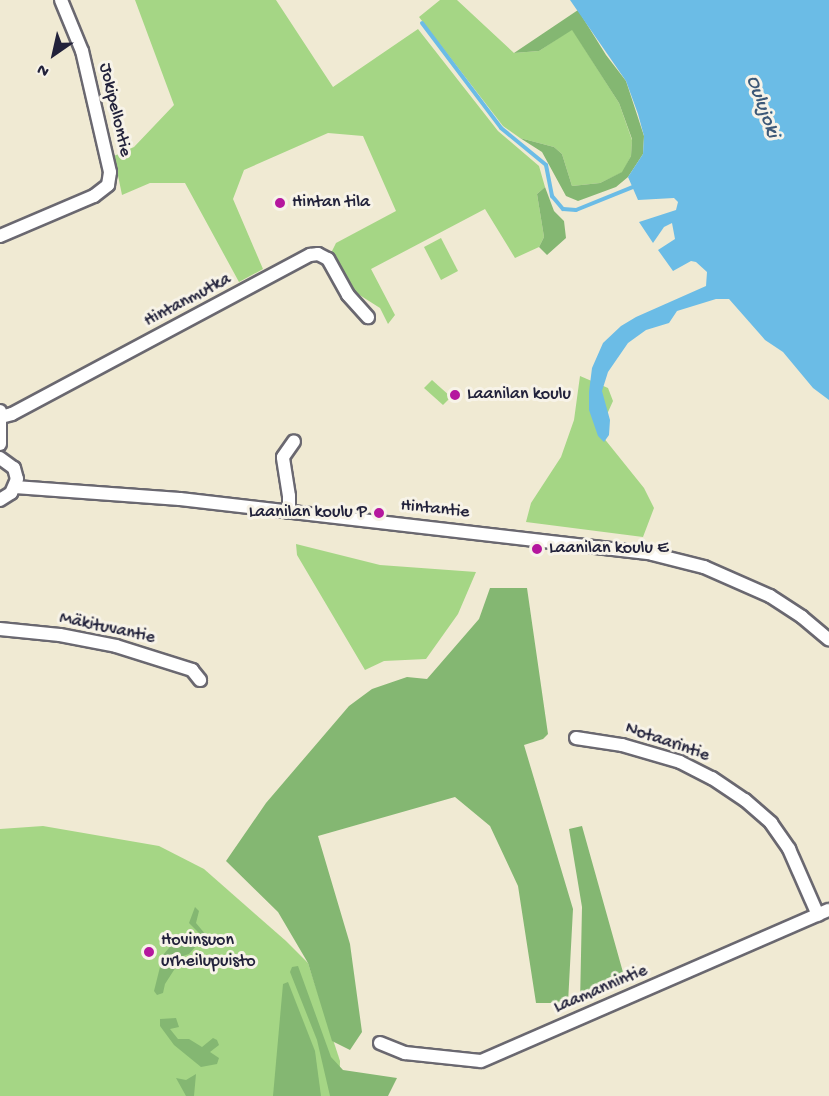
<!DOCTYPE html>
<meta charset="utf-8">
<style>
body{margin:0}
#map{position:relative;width:829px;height:1096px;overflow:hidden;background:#f0ead3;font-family:"Gochi Hand",sans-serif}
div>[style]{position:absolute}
.green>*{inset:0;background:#a5d685}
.forest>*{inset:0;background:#84b772}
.water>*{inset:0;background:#6bbce6}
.stream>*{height:4px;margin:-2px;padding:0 2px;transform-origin:2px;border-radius:2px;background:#6bbce6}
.roads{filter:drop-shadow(2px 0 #6a6870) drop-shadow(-2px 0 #6a6870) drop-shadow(0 2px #6a6870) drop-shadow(0 -2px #6a6870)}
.minor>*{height:12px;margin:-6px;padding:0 6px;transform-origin:6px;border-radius:6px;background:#fff}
.dots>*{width:16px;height:16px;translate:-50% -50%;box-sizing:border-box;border:3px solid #f7f3e8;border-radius:50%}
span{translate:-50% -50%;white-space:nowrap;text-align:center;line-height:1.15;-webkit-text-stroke:6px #f7f3e8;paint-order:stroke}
.street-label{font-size:18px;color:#22223b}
.poi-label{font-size:18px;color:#22223b}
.left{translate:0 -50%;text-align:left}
.right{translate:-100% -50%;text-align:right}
.water-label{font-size:20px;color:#3c5877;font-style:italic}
.north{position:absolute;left:24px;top:24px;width:60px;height:60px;-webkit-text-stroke:4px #f7f3e8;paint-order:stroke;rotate:214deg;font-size:16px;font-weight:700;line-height:24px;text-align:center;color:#22223b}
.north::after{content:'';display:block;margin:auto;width:21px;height:27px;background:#22223b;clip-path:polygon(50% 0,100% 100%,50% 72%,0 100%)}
</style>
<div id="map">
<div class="green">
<i style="clip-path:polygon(135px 0,276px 0,333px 87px,418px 29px,498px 131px,539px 166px,545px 187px,537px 194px,544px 237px,539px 247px,515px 258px,485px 209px,371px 269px,395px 315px,388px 324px,380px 308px,350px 289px,331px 253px,336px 243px,396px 211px,363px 136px,328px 133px,244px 170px,233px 199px,263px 269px,239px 282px,185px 183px,150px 183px,122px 195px,114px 156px,134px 147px,174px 105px)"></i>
<i style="clip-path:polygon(440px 0,457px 0,514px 53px,539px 51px,572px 29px,619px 103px,632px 140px,631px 156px,623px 172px,600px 183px,572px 186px,562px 154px,554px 147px,520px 138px,503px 126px,419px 17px)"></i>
<i style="clip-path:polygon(441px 238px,458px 271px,441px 280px,424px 247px)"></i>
<i style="clip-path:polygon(580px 376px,608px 388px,613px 401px,599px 432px,644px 488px,654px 508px,643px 537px,526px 522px,531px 503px,561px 457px,574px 420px)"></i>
<i style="clip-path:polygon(432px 380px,451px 397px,443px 405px,424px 388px)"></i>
<i style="clip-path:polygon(296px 544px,380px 565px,476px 572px,458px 614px,426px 659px,384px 661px,365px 670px,297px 555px)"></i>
<i style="clip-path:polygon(43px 826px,159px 846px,204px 869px,286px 941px,308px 963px,340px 1061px,339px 1096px,0 1096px,0 829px)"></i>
</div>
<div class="forest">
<i style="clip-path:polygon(578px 10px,606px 55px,626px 81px,644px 136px,643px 154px,628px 177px,616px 187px,578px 201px,566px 196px,542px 152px,520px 138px,554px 147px,562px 154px,572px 186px,600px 183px,622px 172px,631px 156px,632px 139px,619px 103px,572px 30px,539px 51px,514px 53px)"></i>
<i style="clip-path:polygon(545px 187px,554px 211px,564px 221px,566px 238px,547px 255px,539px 247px,544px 237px,537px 194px)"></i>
<i style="clip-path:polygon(490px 588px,527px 588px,548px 734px,543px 739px,524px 745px,573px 909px,568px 1003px,536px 1003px,518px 886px,490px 826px,455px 797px,318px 836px,350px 944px,362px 1032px,350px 1050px,332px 1041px,308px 963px,278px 912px,226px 861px,266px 803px,349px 706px,372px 689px,407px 677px,427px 679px,479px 619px)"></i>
<i style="clip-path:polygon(582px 826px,626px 983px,580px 1003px,582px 907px,569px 829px)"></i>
<i style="clip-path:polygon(195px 907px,199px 911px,196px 923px,206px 935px,189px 954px,183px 956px,165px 984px,163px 993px,157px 995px,154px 991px,163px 955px,180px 935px,194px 940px,200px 934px,189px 923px)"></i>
<i style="clip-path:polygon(298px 966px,331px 1057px,343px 1070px,397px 1078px,388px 1096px,330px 1096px,317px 1040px,290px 972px,292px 967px)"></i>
<i style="clip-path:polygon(288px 982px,315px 1051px,321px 1096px,273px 1096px,283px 984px)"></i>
<i style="clip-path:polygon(176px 1018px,179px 1027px,170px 1029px,178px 1039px,189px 1039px,202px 1047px,213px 1038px,217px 1040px,219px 1045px,210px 1052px,219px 1058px,217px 1064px,201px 1067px,174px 1045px,160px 1026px,160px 1019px)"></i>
<i style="clip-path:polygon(196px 1074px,194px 1096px,186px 1096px,176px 1078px,186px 1080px)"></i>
</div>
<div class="water">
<i style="clip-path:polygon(570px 0,829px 0,829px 400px,813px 388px,783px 352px,765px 340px,729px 299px,716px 299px,677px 311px,669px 323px,646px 330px,628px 343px,608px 372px,602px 391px,610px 420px,609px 435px,604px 442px,598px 436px,589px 410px,589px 392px,592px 368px,603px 343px,621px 326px,636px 317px,706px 286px,707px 272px,696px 262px,691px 261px,673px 271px,658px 250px,675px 239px,672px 223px,664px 227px,653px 243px,639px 222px,676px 210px,678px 202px,674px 198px,638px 200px,628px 177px,643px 154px,644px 136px,638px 114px,626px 81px)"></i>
</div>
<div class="stream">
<i style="left:422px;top:23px;width:131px;rotate:53deg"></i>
<i style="left:501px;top:128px;width:58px;rotate:39.4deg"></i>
<i style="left:546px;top:165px;width:32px;rotate:79deg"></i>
<i style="left:552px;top:196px;width:17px;rotate:50deg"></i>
<i style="left:563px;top:209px;width:13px;rotate:4deg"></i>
<i style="left:576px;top:210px;width:61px;rotate:-22deg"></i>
</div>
<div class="roads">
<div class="minor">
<i style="left:0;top:236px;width:102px;rotate:-23.1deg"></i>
<i style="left:94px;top:196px;width:18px;rotate:-38deg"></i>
<i style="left:108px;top:185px;width:13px;rotate:-81deg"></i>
<i style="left:110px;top:172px;width:124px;rotate:-103deg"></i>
<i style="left:82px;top:51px;width:55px;rotate:-112.4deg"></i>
<i style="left:0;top:411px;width:33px;rotate:90deg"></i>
<i style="left:1px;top:417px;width:11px;rotate:-15deg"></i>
<i style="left:12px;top:414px;width:338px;rotate:-28.1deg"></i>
<i style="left:310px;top:255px;width:8px;rotate:-7deg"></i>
<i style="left:318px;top:254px;width:11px;rotate:27deg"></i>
<i style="left:328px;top:259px;width:41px;rotate:60.9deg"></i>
<i style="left:348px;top:295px;width:30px;rotate:48deg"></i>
<i style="left:0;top:458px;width:17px;rotate:36deg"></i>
<i style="left:14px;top:468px;width:11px;rotate:75deg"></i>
<i style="left:17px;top:479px;width:15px;rotate:113deg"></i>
<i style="left:11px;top:493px;width:13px;rotate:148deg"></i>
<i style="left:15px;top:487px;width:165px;rotate:4.2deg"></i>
<i style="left:180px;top:499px;width:475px;rotate:6.6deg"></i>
<i style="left:652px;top:554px;width:54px;rotate:14deg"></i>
<i style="left:704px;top:567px;width:72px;rotate:23.7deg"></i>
<i style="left:770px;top:596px;width:38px;rotate:33deg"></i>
<i style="left:802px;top:617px;width:35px;rotate:40deg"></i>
<i style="left:289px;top:512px;width:16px;rotate:-90deg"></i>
<i style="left:289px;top:496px;width:39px;rotate:-99deg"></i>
<i style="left:283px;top:457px;width:19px;rotate:-55deg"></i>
<i style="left:0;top:629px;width:60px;rotate:5.7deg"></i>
<i style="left:60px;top:635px;width:57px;rotate:11.1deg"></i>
<i style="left:116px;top:646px;width:80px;rotate:17.5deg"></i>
<i style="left:192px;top:670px;width:13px;rotate:51deg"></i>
<i style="left:576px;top:738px;width:47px;rotate:8.7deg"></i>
<i style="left:622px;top:745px;width:60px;rotate:16.3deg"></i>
<i style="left:680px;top:762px;width:36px;rotate:27deg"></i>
<i style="left:712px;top:778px;width:40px;rotate:34deg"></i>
<i style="left:745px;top:800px;width:35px;rotate:41deg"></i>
<i style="left:771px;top:823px;width:32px;rotate:55deg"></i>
<i style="left:789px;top:849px;width:72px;rotate:66.3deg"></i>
<i style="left:380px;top:1043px;width:27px;rotate:22deg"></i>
<i style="left:405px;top:1053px;width:76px;rotate:6deg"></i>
<i style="left:481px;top:1061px;width:379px;rotate:-23.5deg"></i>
</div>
</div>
<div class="dots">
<i style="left:280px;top:203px;background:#b5179e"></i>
<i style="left:455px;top:395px;background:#b5179e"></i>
<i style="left:379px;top:513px;background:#b5179e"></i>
<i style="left:537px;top:549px;background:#b5179e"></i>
<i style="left:149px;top:952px;background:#b5179e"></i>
</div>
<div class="street-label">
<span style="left:114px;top:110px;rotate:77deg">Jokipellontie</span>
<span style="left:188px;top:301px;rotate:-28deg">Hintanmutka</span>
<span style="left:435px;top:510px;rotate:6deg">Hintantie</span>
<span style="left:107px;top:629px;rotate:12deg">Mäkituvantie</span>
<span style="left:667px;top:743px;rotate:19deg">Notaarintie</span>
<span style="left:601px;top:990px;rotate:-23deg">Laamannintie</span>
</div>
<div class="poi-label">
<span class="left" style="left:292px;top:203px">Hintan tila</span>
<span class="left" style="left:467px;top:395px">Laanilan koulu</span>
<span class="right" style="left:367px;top:513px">Laanilan koulu P</span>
<span class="left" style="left:549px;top:549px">Laanilan koulu E</span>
<span class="left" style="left:161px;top:952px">Hovinsuon<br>urheilupuisto</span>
</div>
<div class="water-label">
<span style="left:762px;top:107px;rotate:70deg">Oulujoki</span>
</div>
<div class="north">N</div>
</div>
